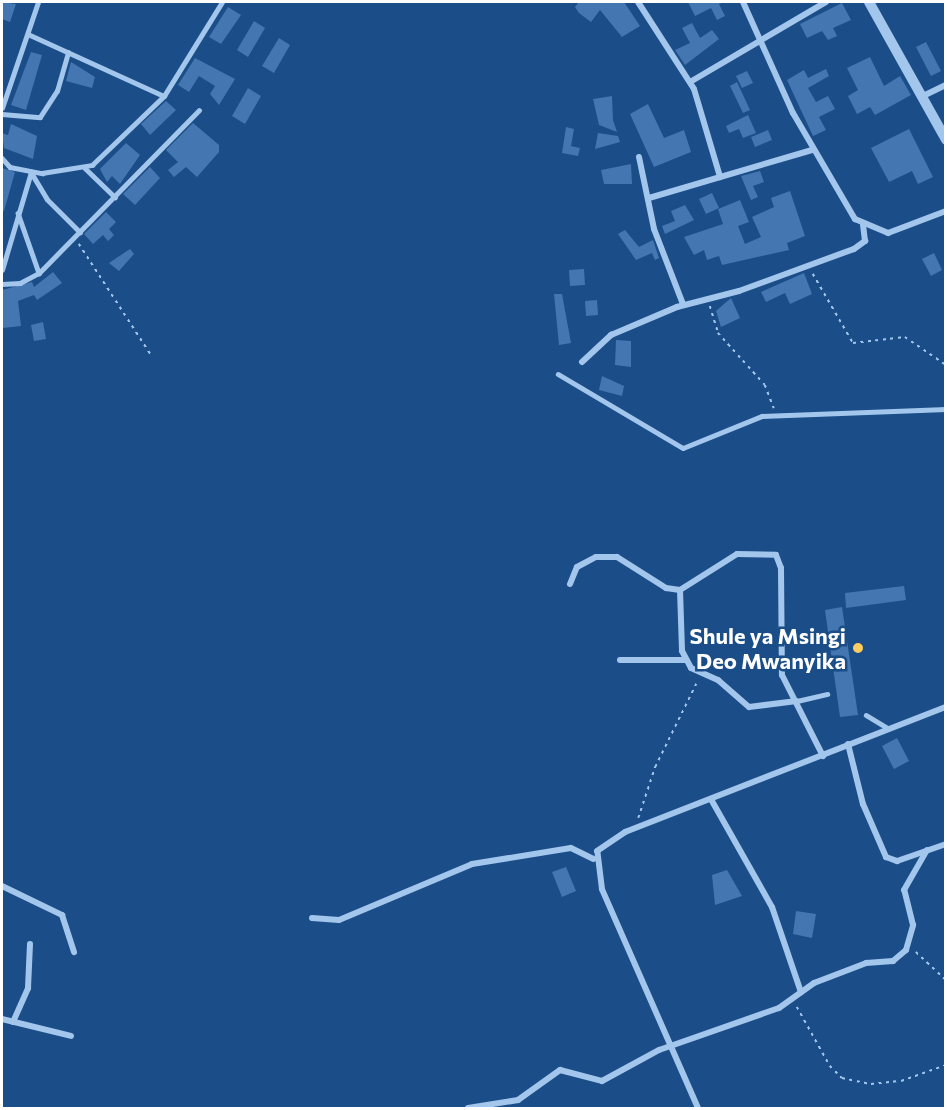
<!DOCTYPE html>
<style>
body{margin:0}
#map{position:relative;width:947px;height:1110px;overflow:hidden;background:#1b4d88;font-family:Commissioner,sans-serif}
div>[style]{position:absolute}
.building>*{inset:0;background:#4477b1}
.path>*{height:1.5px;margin-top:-0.75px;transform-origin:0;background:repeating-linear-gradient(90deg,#a3c6ec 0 3px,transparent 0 7.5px)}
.service>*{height:4.5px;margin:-2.25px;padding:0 2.25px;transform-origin:2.25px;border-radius:2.25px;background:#a3c6ec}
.minor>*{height:6px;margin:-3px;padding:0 3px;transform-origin:3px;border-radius:3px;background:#a3c6ec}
.tertiary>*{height:10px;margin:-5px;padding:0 5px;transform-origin:5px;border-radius:5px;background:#a3c6ec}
.dots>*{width:16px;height:16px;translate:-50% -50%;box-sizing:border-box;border:3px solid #1b4d88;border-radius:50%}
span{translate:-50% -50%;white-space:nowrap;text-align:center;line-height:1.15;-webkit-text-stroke:5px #1b4d88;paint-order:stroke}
.poi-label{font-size:22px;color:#fff;font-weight:700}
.right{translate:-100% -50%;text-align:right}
.frame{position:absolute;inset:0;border:3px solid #fff;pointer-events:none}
</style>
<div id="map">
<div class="building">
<i style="clip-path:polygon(2px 2px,16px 4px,10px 22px,2px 19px)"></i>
<i style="clip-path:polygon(579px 2px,624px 2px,640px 26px,622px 37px,600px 10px,591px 22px,579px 13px,575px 7px)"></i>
<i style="clip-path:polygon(688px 2px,724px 2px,719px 4px,725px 16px,717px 20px,711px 8px,695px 16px)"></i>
<i style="clip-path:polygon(842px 3px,851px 20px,833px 28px,837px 36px,828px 40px,822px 31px,807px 38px,800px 24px)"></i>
<i style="clip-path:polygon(228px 7px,241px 15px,221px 44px,209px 37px)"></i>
<i style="clip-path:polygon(254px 21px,265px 28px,248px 57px,237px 50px)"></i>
<i style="clip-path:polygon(692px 23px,700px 38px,712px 30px,719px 39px,685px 65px,675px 50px,690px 43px,682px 28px)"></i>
<i style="clip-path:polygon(279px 38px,290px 45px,274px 73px,262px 66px)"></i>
<i style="clip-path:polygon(926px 42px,941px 71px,931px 76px,916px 47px)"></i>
<i style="clip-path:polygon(31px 52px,42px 55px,26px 110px,11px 105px)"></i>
<i style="clip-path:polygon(870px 57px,884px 86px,900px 76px,911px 95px,875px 115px,870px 107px,857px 114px,848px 96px,858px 90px,847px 68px)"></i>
<i style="clip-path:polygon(195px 58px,235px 79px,219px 105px,210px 94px,215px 86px,199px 76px,189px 92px,178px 85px)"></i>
<i style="clip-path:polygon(71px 62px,95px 77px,92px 88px,66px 81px)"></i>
<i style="clip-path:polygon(826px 69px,829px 76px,808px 88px,816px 102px,828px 96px,835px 109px,819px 117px,826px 130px,813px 136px,787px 80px,804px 70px,808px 78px)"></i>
<i style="clip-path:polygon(747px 71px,753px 83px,742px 88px,736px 76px)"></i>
<i style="clip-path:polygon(737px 82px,750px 110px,743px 113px,730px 86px)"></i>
<i style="clip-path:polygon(248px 88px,261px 96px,245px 124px,232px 116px)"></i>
<i style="clip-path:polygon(612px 96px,613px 120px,617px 132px,599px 125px,593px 99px)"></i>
<i style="clip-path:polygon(166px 101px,176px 110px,150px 135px,141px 124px)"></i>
<i style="clip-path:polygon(648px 104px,664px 138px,684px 130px,691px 152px,654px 167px,630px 114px)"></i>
<i style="clip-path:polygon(748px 115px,756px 133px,743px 138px,739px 129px,729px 133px,726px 126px)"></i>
<i style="clip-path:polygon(193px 123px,219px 145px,219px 152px,197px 177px,186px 167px,174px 177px,168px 170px,178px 162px,166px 150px)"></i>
<i style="clip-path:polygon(11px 124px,37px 136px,33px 159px,4px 148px,2px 133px,8px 135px)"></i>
<i style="clip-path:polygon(566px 127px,574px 129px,571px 146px,580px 148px,578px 156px,562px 153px)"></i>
<i style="clip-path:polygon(909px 129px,933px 177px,918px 184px,912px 171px,889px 182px,871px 148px)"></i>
<i style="clip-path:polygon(768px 130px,772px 140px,755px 147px,751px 137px)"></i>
<i style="clip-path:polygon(598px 133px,618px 136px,620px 142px,595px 149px)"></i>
<i style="clip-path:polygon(126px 143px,140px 155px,120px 184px,112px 176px,107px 182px,100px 169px)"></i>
<i style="clip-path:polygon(631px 164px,632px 184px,604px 184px,601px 170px)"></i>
<i style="clip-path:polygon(150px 167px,160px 178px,135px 205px,123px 194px)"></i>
<i style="clip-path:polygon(2px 168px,15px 172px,4px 211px,2px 211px)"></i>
<i style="clip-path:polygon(760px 171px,764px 182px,753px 186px,758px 197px,751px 200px,741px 176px)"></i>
<i style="clip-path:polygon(790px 191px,805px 236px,787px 243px,789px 250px,722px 265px,719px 256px,707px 260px,704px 250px,694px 255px,684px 237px,723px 224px,718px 209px,740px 200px,749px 222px,738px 226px,745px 244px,761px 237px,752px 217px,774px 207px,771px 198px)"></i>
<i style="clip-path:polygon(712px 193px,719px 208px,706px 214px,699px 199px)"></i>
<i style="clip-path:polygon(685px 205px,694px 220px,665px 234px,662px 226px,675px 221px,671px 211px)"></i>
<i style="clip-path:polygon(106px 212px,116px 222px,109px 229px,114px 235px,108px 241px,103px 235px,93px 244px,84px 234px)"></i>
<i style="clip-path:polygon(625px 230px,639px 247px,653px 240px,659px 258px,655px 260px,652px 253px,636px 260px,618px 234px)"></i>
<i style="clip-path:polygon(130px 249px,134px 254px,119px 271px,109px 263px)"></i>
<i style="clip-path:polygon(934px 253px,942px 270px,931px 276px,922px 259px)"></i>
<i style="clip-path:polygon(584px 269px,585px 285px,570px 286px,569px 270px)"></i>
<i style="clip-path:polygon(53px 272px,62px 283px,37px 300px,34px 295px,18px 301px,21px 326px,3px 328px,2px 290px,32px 282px,34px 287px)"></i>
<i style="clip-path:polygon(804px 273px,812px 294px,790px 304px,785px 293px,766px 302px,761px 292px)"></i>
<i style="clip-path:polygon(554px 294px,562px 294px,571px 343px,559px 345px)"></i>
<i style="clip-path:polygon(731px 298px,740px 318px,721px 327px,716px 311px)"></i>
<i style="clip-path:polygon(597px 300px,598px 315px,586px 316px,585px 301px)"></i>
<i style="clip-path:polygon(43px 322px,46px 339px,34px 341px,31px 325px)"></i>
<i style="clip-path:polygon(616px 340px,631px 341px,631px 367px,615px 365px)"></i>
<i style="clip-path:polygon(602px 376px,624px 386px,622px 396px,599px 390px)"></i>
<i style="clip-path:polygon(904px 586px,906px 600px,846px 608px,845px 593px)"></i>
<i style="clip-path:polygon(842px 607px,858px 715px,840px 717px,825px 610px)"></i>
<i style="clip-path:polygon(897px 738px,909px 761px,894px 769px,882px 746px)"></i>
<i style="clip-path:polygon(566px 867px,576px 891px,562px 897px,552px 872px)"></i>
<i style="clip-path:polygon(727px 870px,742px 896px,715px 905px,712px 875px)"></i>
<i style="clip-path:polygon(796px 911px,816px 914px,812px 938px,793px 934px)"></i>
</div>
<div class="path">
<i style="left:79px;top:244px;width:132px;rotate:57deg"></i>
<i style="left:813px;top:274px;width:80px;rotate:59.9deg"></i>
<i style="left:853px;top:343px;width:52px;rotate:-6.6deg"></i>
<i style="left:905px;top:337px;width:50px;rotate:34.3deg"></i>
<i style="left:710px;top:306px;width:28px;rotate:73deg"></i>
<i style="left:718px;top:333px;width:70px;rotate:47.9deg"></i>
<i style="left:765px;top:385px;width:25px;rotate:69deg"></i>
<i style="left:638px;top:818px;width:54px;rotate:-71.6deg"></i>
<i style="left:655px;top:767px;width:97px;rotate:-63.7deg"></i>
<i style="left:916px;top:952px;width:41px;rotate:43deg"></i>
<i style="left:797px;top:1007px;width:68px;rotate:60.8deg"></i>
<i style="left:830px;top:1066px;width:17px;rotate:45deg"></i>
<i style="left:842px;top:1078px;width:30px;rotate:12deg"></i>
<i style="left:871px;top:1084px;width:30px;rotate:-6deg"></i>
<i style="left:901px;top:1081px;width:48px;rotate:-19.6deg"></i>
</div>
<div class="service">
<i style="left:28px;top:34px;width:149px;rotate:24.5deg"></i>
<i style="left:2px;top:108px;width:112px;rotate:-71.2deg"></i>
<i style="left:2px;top:114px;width:38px;rotate:5deg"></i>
<i style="left:40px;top:117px;width:31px;rotate:-57deg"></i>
<i style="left:57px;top:91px;width:40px;rotate:-74deg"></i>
<i style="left:2px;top:158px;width:12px;rotate:48deg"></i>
<i style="left:10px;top:167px;width:33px;rotate:11deg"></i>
<i style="left:42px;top:173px;width:51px;rotate:-9.1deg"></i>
<i style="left:92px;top:165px;width:100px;rotate:-43.8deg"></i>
<i style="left:164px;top:96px;width:110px;rotate:-58.3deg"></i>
<i style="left:85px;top:168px;width:42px;rotate:44deg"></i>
<i style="left:31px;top:172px;width:31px;rotate:59deg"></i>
<i style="left:47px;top:199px;width:47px;rotate:45deg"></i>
<i style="left:18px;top:213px;width:64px;rotate:70.7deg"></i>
<i style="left:2px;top:270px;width:102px;rotate:-73.5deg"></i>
<i style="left:2px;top:284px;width:18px;rotate:-3deg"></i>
<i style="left:20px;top:283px;width:21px;rotate:-28deg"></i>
<i style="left:39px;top:273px;width:228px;rotate:-45.5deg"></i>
<i style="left:558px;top:374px;width:145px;rotate:30.6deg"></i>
<i style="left:683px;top:448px;width:85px;rotate:-22.1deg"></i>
<i style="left:762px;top:416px;width:184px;rotate:-2.2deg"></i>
<i style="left:797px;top:701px;width:31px;rotate:-13deg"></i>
<i style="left:866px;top:715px;width:26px;rotate:31deg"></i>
</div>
<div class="minor">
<i style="left:638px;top:2px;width:103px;rotate:57.2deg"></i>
<i style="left:694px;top:89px;width:92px;rotate:73.5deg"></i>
<i style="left:743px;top:2px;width:122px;rotate:65.8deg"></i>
<i style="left:793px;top:113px;width:123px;rotate:59.7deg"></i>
<i style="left:855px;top:219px;width:36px;rotate:23deg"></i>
<i style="left:888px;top:233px;width:62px;rotate:-20.8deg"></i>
<i style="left:690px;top:82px;width:158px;rotate:-30.5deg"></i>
<i style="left:921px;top:97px;width:28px;rotate:-26deg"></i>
<i style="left:639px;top:157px;width:74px;rotate:78.2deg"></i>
<i style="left:654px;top:229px;width:80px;rotate:68.9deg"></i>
<i style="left:649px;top:198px;width:170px;rotate:-16.4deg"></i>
<i style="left:582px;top:362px;width:40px;rotate:-43deg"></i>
<i style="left:611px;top:335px;width:72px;rotate:-23deg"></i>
<i style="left:677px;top:307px;width:64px;rotate:-14.5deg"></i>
<i style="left:739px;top:291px;width:122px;rotate:-20.1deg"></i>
<i style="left:854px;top:249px;width:14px;rotate:-36deg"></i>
<i style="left:865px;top:241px;width:16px;rotate:-97deg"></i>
<i style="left:570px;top:584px;width:18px;rotate:-68deg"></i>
<i style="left:577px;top:567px;width:21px;rotate:-28deg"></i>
<i style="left:596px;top:557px;width:21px"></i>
<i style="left:617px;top:557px;width:58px;rotate:32.3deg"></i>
<i style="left:666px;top:588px;width:14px;rotate:8deg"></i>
<i style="left:680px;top:590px;width:67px;rotate:-32.3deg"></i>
<i style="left:737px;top:554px;width:39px;rotate:1deg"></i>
<i style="left:776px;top:555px;width:14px;rotate:69deg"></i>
<i style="left:781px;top:568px;width:107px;rotate:89.5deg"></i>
<i style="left:782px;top:675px;width:91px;rotate:63.2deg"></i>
<i style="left:680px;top:590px;width:61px;rotate:88.1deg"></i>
<i style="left:682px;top:651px;width:19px;rotate:62deg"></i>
<i style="left:691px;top:668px;width:30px;rotate:24deg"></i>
<i style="left:718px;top:680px;width:41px;rotate:41.1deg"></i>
<i style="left:749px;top:707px;width:48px;rotate:-7.1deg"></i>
<i style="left:620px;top:660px;width:66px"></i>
<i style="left:848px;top:744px;width:62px;rotate:76deg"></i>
<i style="left:863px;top:804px;width:58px;rotate:66.5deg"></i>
<i style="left:886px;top:857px;width:12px;rotate:20deg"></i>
<i style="left:897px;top:861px;width:52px;rotate:-19.1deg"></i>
<i style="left:712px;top:801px;width:122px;rotate:60.5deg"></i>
<i style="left:772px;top:907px;width:90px;rotate:71.2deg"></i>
<i style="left:2px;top:886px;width:67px;rotate:25.8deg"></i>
<i style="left:62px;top:915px;width:39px;rotate:72deg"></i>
<i style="left:312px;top:918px;width:27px;rotate:4deg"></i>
<i style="left:339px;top:920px;width:144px;rotate:-22.8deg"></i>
<i style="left:472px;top:864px;width:100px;rotate:-9.2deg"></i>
<i style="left:571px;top:848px;width:25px;rotate:26deg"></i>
<i style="left:2px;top:1019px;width:71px;rotate:13.8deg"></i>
<i style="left:13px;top:1022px;width:37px;rotate:-66deg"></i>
<i style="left:28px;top:988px;width:44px;rotate:-87.4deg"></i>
<i style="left:468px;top:1108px;width:51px;rotate:-9.1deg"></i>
<i style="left:518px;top:1100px;width:52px;rotate:-35.5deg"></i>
<i style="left:560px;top:1070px;width:43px;rotate:14.7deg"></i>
<i style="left:602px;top:1081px;width:65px;rotate:-28.5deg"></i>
<i style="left:659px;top:1050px;width:127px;rotate:-19.3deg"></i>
<i style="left:779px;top:1008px;width:43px;rotate:-35.5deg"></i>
<i style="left:814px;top:983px;width:56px;rotate:-21deg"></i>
<i style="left:866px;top:963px;width:27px;rotate:-4deg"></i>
<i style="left:893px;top:961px;width:17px;rotate:-40deg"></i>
<i style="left:906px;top:950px;width:26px;rotate:-74deg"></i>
<i style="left:913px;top:925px;width:36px;rotate:-104deg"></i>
<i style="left:904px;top:890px;width:46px;rotate:-60.1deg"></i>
<i style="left:698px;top:1108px;width:239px;rotate:-113.7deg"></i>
<i style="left:602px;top:889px;width:38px;rotate:-97deg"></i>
<i style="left:597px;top:851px;width:34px;rotate:-34deg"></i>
<i style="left:625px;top:832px;width:344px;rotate:-21.3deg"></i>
</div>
<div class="tertiary">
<i style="left:869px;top:2px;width:158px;rotate:60.8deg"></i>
</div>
<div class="dots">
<i style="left:858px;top:648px;background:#fecd60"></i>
</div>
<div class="poi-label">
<span class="right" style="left:846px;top:648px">Shule ya Msingi<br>Deo Mwanyika</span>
</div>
<div class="frame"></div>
</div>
